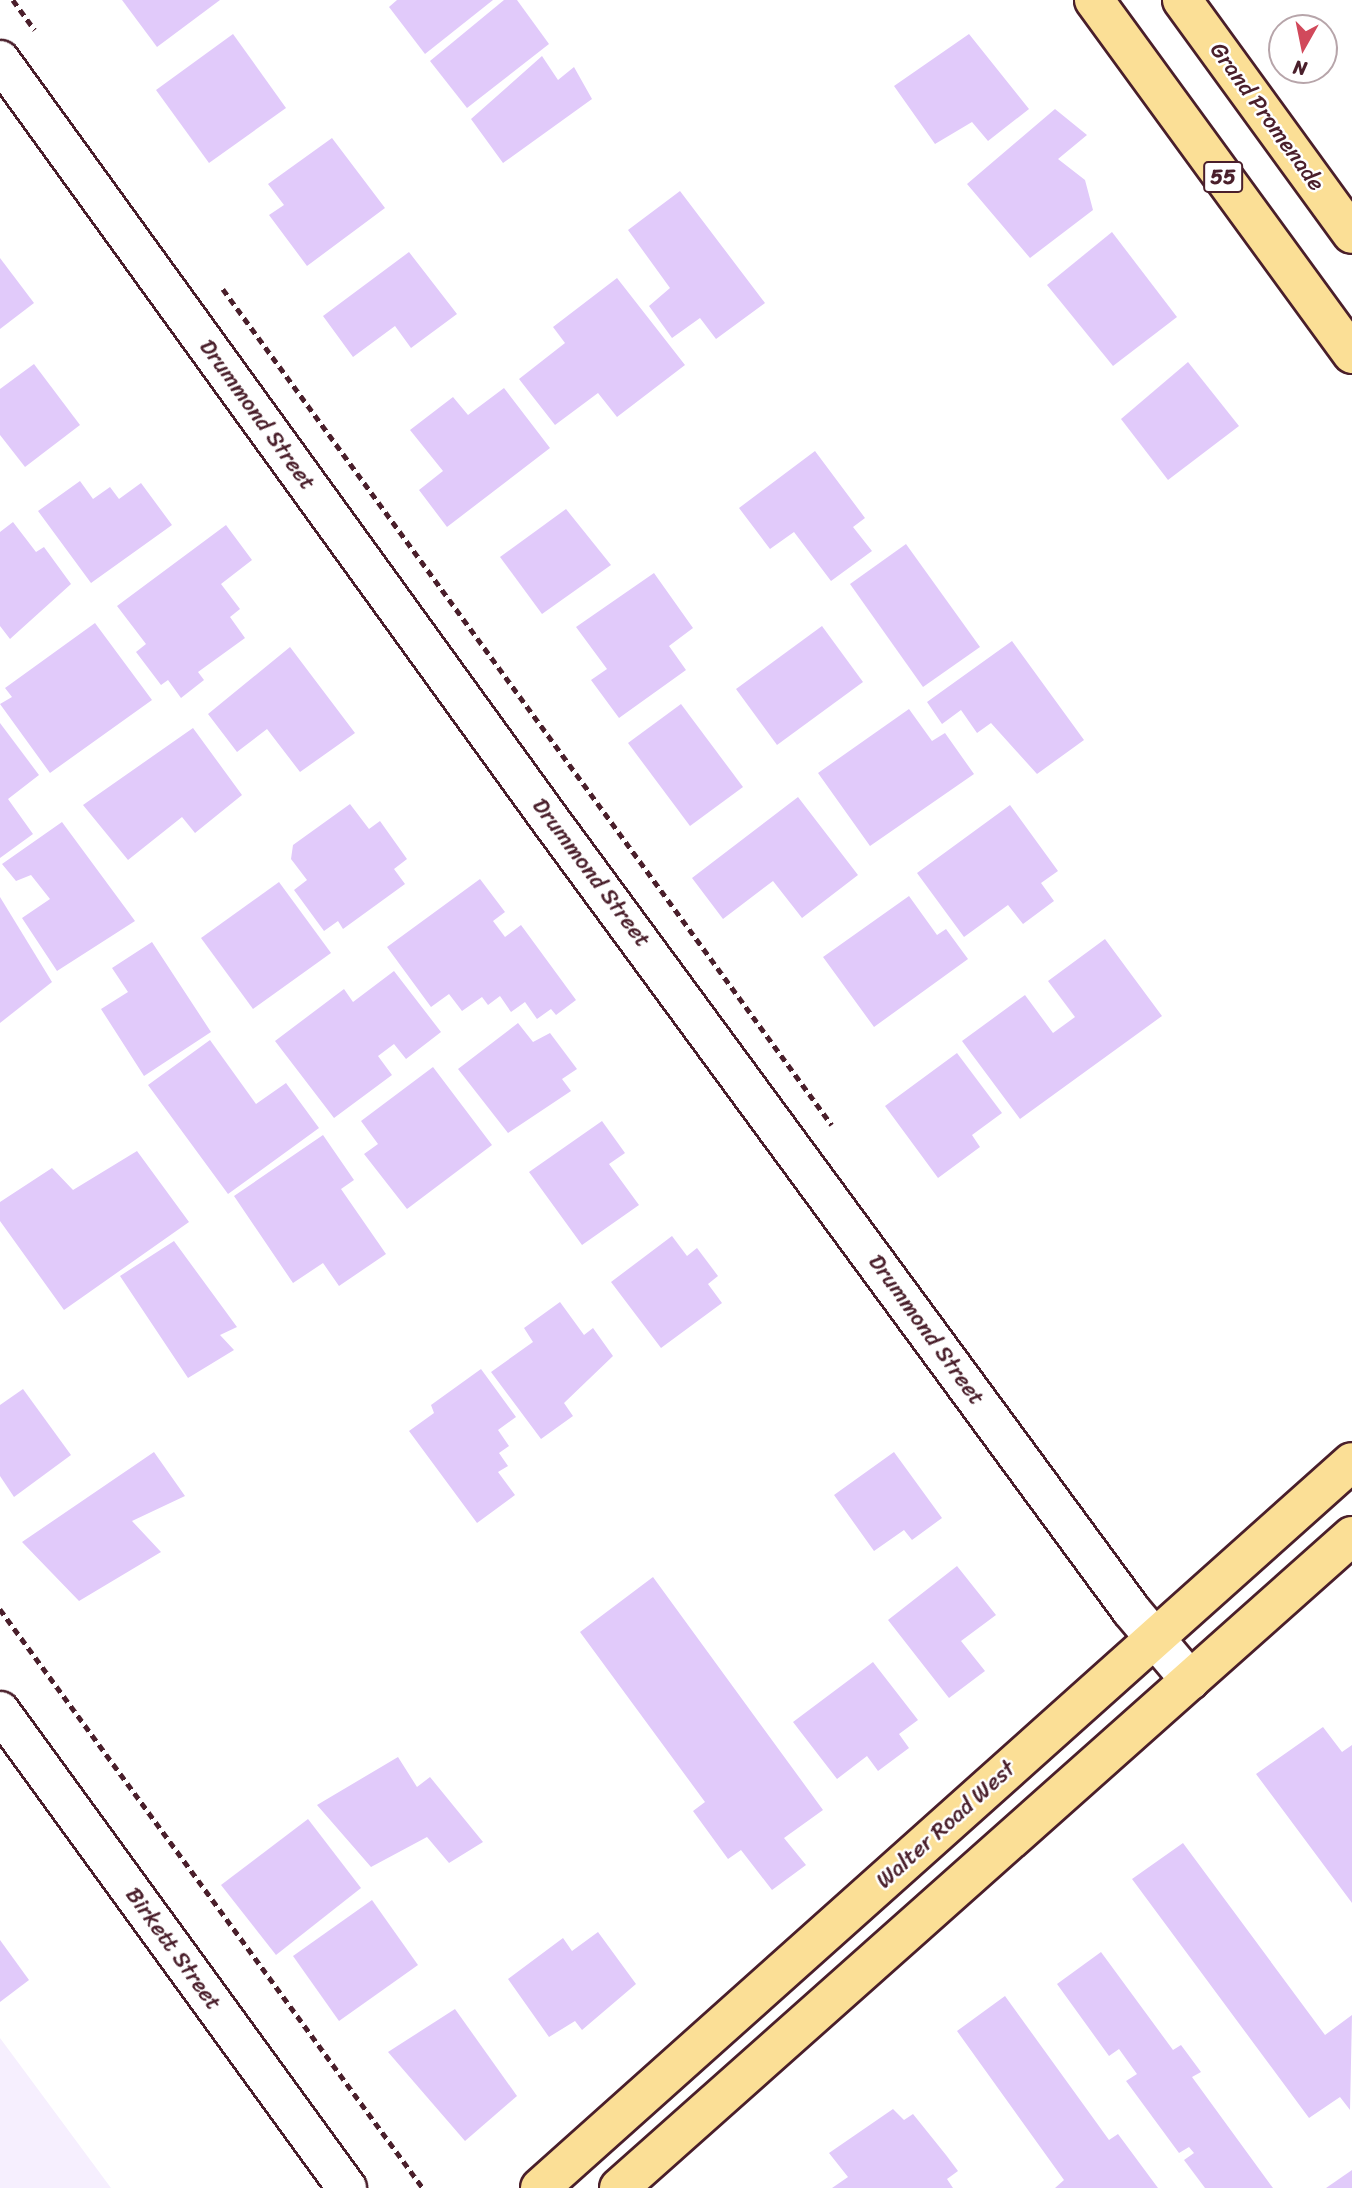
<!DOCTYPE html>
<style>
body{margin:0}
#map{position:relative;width:1352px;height:2188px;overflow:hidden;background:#fff;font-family:Sriracha,sans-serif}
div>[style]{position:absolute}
.built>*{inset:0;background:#f6effe}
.building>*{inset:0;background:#e1cafa}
.path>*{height:4.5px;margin-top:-2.25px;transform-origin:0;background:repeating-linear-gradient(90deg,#4a1f2b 0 7px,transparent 0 12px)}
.roads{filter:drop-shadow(2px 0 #4a1f2b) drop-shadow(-2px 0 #4a1f2b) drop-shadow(0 2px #4a1f2b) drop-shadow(0 -2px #4a1f2b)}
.minor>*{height:38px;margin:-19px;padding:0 19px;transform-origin:19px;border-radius:19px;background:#fff}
.major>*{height:38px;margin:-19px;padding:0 19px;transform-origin:19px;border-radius:19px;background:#fbdf96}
span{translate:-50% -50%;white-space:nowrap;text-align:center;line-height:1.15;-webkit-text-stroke:5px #fff;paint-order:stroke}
.shield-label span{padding:2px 5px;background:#fff;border:2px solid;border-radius:5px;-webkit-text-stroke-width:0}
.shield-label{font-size:21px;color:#4a1f2b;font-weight:700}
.street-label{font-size:23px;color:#4a1f2b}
.north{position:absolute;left:1268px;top:14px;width:70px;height:70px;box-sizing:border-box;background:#fff;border:2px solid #b7a5aa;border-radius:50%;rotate:189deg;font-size:19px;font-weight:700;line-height:28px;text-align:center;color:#4a1f2b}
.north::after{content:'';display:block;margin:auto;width:24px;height:32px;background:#d1495b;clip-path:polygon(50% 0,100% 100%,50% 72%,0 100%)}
</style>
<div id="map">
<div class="built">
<i style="clip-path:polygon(0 2038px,111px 2188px,0 2188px)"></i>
</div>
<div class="building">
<i style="clip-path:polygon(122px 0,220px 0,157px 47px)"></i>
<i style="clip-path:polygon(397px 0,493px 0,425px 54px,389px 7px)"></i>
<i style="clip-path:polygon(504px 0,517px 0,549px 44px,467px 108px,430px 61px)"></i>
<i style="clip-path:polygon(233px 34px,286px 108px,209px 163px,156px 90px)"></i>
<i style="clip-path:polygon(969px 34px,1029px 109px,988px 141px,972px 122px,935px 144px,894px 86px)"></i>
<i style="clip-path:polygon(542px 56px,558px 80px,574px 67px,592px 99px,503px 163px,471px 119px)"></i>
<i style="clip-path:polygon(1055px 109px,1087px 135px,1058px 159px,1085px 180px,1093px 210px,1030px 258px,967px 184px)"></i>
<i style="clip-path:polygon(332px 138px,385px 208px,307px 266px,269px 215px,284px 205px,268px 184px)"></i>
<i style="clip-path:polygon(680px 191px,765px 303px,716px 339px,700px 318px,672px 338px,649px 306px,670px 288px,628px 230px)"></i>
<i style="clip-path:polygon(1112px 232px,1177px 317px,1113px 366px,1047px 285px)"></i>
<i style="clip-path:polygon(409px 252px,457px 314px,411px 348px,395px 326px,353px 357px,323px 316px)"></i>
<i style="clip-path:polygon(0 258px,34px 303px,0 329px)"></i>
<i style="clip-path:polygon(617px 278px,685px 365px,617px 417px,598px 393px,555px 425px,519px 379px,565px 343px,553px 327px)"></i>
<i style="clip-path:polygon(1188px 362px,1239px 426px,1168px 480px,1121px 419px)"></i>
<i style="clip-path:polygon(34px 364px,80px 425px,25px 467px,0 435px,0 389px)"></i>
<i style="clip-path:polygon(504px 388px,550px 448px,447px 527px,419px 490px,443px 471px,410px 430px,453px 397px,468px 415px)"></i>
<i style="clip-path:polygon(815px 451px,865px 518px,853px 527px,872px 551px,831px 581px,794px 532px,770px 549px,739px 508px)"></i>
<i style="clip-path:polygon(80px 481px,93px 499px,110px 487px,119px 499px,141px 483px,172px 525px,91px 583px,38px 511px)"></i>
<i style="clip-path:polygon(566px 509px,611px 565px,542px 614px,500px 557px)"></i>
<i style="clip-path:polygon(13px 522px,36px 552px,44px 547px,71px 584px,10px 639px,0 626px,0 532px)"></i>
<i style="clip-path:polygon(226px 525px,252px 560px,221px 584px,240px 609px,230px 617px,245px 638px,198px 672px,204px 680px,181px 698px,168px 680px,161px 685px,136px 652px,146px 644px,117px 606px)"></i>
<i style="clip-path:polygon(906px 544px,980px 647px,923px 687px,850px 584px)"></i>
<i style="clip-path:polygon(654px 573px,693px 628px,669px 646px,686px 670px,619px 718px,591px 680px,607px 669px,576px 627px)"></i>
<i style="clip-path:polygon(95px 623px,152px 700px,50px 773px,0 704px,12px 697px,5px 688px)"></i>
<i style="clip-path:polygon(822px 626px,863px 682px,777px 745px,736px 689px)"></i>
<i style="clip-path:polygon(1012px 641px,1084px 740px,1037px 774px,991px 723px,977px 733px,961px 710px,942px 724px,927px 702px)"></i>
<i style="clip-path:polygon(290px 647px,355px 733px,300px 772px,267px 729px,237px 752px,208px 714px)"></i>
<i style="clip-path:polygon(681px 704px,743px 787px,690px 826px,628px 743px)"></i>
<i style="clip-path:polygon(909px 709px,932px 741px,945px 733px,974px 774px,870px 846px,818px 773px)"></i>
<i style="clip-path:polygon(0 723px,39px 775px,8px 799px,33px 834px,0 858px)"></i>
<i style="clip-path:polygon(193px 728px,242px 795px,195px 833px,182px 817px,128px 860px,83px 805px)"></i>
<i style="clip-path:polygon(798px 797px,858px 875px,802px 918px,773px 881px,723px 919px,692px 878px)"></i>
<i style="clip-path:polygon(350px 804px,369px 829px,380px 821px,407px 859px,394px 869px,405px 884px,343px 929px,338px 921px,324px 931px,294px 890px,307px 880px,291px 859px,293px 845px)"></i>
<i style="clip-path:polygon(1010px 805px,1058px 871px,1041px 883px,1054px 901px,1023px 924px,1008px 905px,964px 937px,917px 873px)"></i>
<i style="clip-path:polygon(62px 822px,135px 921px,57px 971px,22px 918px,50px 899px,31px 875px,16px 881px,2px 864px)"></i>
<i style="clip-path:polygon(480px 879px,505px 912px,493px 921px,505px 937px,521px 925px,576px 1000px,556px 1015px,551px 1009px,537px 1019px,525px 1002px,511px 1012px,500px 996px,488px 1005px,482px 997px,462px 1011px,449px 994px,431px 1007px,387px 947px)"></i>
<i style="clip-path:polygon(279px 882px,331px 953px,253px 1009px,201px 938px)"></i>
<i style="clip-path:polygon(909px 896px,937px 935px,946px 929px,968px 959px,874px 1027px,823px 957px)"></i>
<i style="clip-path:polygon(0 897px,52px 982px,0 1023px)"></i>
<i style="clip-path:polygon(1105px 939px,1162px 1016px,1020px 1119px,962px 1041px,1025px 995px,1053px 1033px,1075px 1017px,1048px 981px)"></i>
<i style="clip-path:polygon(152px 942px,211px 1032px,144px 1076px,101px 1009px,128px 992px,112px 968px)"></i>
<i style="clip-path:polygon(394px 971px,441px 1032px,406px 1059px,394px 1044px,378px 1056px,392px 1075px,334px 1118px,275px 1041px,344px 989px,353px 1002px)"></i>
<i style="clip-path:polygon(518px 1023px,533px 1042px,550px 1033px,577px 1069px,562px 1079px,571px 1091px,508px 1133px,458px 1069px)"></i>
<i style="clip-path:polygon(210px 1040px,256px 1104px,286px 1083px,319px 1128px,228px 1194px,148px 1085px)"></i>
<i style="clip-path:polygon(957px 1053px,1002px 1113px,972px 1135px,980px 1147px,938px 1178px,885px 1106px)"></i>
<i style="clip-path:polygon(433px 1067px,492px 1145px,407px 1209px,364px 1154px,378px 1144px,361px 1121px)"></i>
<i style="clip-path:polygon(602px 1121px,625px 1153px,609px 1164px,639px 1205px,582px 1245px,529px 1172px)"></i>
<i style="clip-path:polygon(323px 1135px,354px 1180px,341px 1189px,386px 1254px,339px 1286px,323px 1263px,293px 1283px,234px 1196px)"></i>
<i style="clip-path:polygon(137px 1151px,189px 1222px,64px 1310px,0 1221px,0 1202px,52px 1168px,73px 1190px)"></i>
<i style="clip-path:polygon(672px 1236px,687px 1256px,697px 1248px,718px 1276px,708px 1284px,722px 1303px,661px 1348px,611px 1282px)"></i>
<i style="clip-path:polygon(174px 1241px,237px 1327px,220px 1335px,234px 1350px,188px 1378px,120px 1276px)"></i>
<i style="clip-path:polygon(560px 1302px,584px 1335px,593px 1328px,613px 1356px,564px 1403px,573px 1416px,541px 1439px,491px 1372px,533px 1342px,524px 1328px)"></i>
<i style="clip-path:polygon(481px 1369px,516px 1417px,498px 1430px,509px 1446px,499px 1453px,508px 1466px,498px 1472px,515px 1495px,477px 1523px,409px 1431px,434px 1413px,431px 1405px)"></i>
<i style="clip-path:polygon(23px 1389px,71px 1455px,14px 1497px,0 1476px,0 1405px)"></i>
<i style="clip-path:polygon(154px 1452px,185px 1496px,132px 1521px,161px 1552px,79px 1601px,22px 1542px)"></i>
<i style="clip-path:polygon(894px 1452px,942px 1518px,912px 1540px,904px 1530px,874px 1551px,834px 1495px)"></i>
<i style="clip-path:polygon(957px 1566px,996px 1615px,961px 1641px,985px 1671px,949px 1698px,888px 1620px)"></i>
<i style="clip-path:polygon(653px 1577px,823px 1810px,784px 1838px,806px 1865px,772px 1890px,741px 1850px,728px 1859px,693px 1811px,705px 1802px,580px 1632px)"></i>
<i style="clip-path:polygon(873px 1662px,918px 1720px,899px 1734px,909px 1748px,878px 1771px,867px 1756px,837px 1779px,793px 1722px)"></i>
<i style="clip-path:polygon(1323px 1727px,1342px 1752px,1352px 1745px,1352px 1903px,1256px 1774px)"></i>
<i style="clip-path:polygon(398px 1757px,417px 1787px,430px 1777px,483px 1842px,449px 1863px,427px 1837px,371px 1867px,317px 1805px)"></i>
<i style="clip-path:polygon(308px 1819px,361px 1888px,276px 1955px,221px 1885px)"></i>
<i style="clip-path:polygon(1183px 1843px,1325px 2035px,1352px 2015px,1350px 2110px,1340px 2097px,1309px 2118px,1132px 1879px)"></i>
<i style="clip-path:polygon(372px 1900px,418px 1965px,339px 2021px,293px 1956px)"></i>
<i style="clip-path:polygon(598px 1932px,636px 1984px,582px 2030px,575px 2021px,549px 2037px,508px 1979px,563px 1938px,572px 1951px)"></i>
<i style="clip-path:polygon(0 1940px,29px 1980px,0 2002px)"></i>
<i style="clip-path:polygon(1101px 1952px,1173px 2050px,1181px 2045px,1201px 2072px,1192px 2077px,1273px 2188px,1205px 2188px,1184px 2160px,1194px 2153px,1189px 2147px,1179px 2153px,1126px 2081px,1137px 2074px,1119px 2049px,1109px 2056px,1057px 1984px)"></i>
<i style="clip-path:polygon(1005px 1996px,1109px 2140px,1118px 2134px,1158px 2188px,1055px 2188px,1064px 2180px,957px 2031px)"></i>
<i style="clip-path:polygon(455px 2009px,517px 2096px,465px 2141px,388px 2052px)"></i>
<i style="clip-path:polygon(893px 2109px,904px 2120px,913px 2114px,946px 2155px,958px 2171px,947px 2179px,953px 2188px,832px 2188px,848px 2177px,829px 2153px)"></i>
<i style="clip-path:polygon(1352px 2170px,1352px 2188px,1326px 2188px)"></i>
</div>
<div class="path">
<i style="left:13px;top:0;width:37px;rotate:54deg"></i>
<i style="left:223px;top:289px;width:1034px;rotate:53.93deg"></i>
<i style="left:0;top:1609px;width:717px;rotate:53.85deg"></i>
</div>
<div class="roads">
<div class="minor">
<i style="left:0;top:60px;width:930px;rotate:54.1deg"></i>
<i style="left:545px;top:813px;width:989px;rotate:53.67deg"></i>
<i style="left:1131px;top:1610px;width:92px;rotate:49.9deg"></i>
<i style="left:0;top:1711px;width:590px;rotate:53.97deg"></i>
</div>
<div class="major">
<i style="left:1094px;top:0;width:438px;rotate:53.9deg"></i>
<i style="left:1182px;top:0;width:289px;rotate:54deg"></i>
<i style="left:540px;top:2188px;width:1089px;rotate:-41.8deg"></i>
<i style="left:619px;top:2188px;width:981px;rotate:-41.65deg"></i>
</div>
</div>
<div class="shield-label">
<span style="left:1223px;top:177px">55</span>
</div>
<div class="street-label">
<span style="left:1267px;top:117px;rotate:54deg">Grand Promenade</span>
<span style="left:257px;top:415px;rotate:54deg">Drummond Street</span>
<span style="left:591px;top:873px;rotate:53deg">Drummond Street</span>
<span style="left:926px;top:1330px;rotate:54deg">Drummond Street</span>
<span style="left:946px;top:1825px;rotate:-42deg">Walter Road West</span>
<span style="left:173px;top:1949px;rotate:54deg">Birkett Street</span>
</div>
<div class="north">N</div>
</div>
